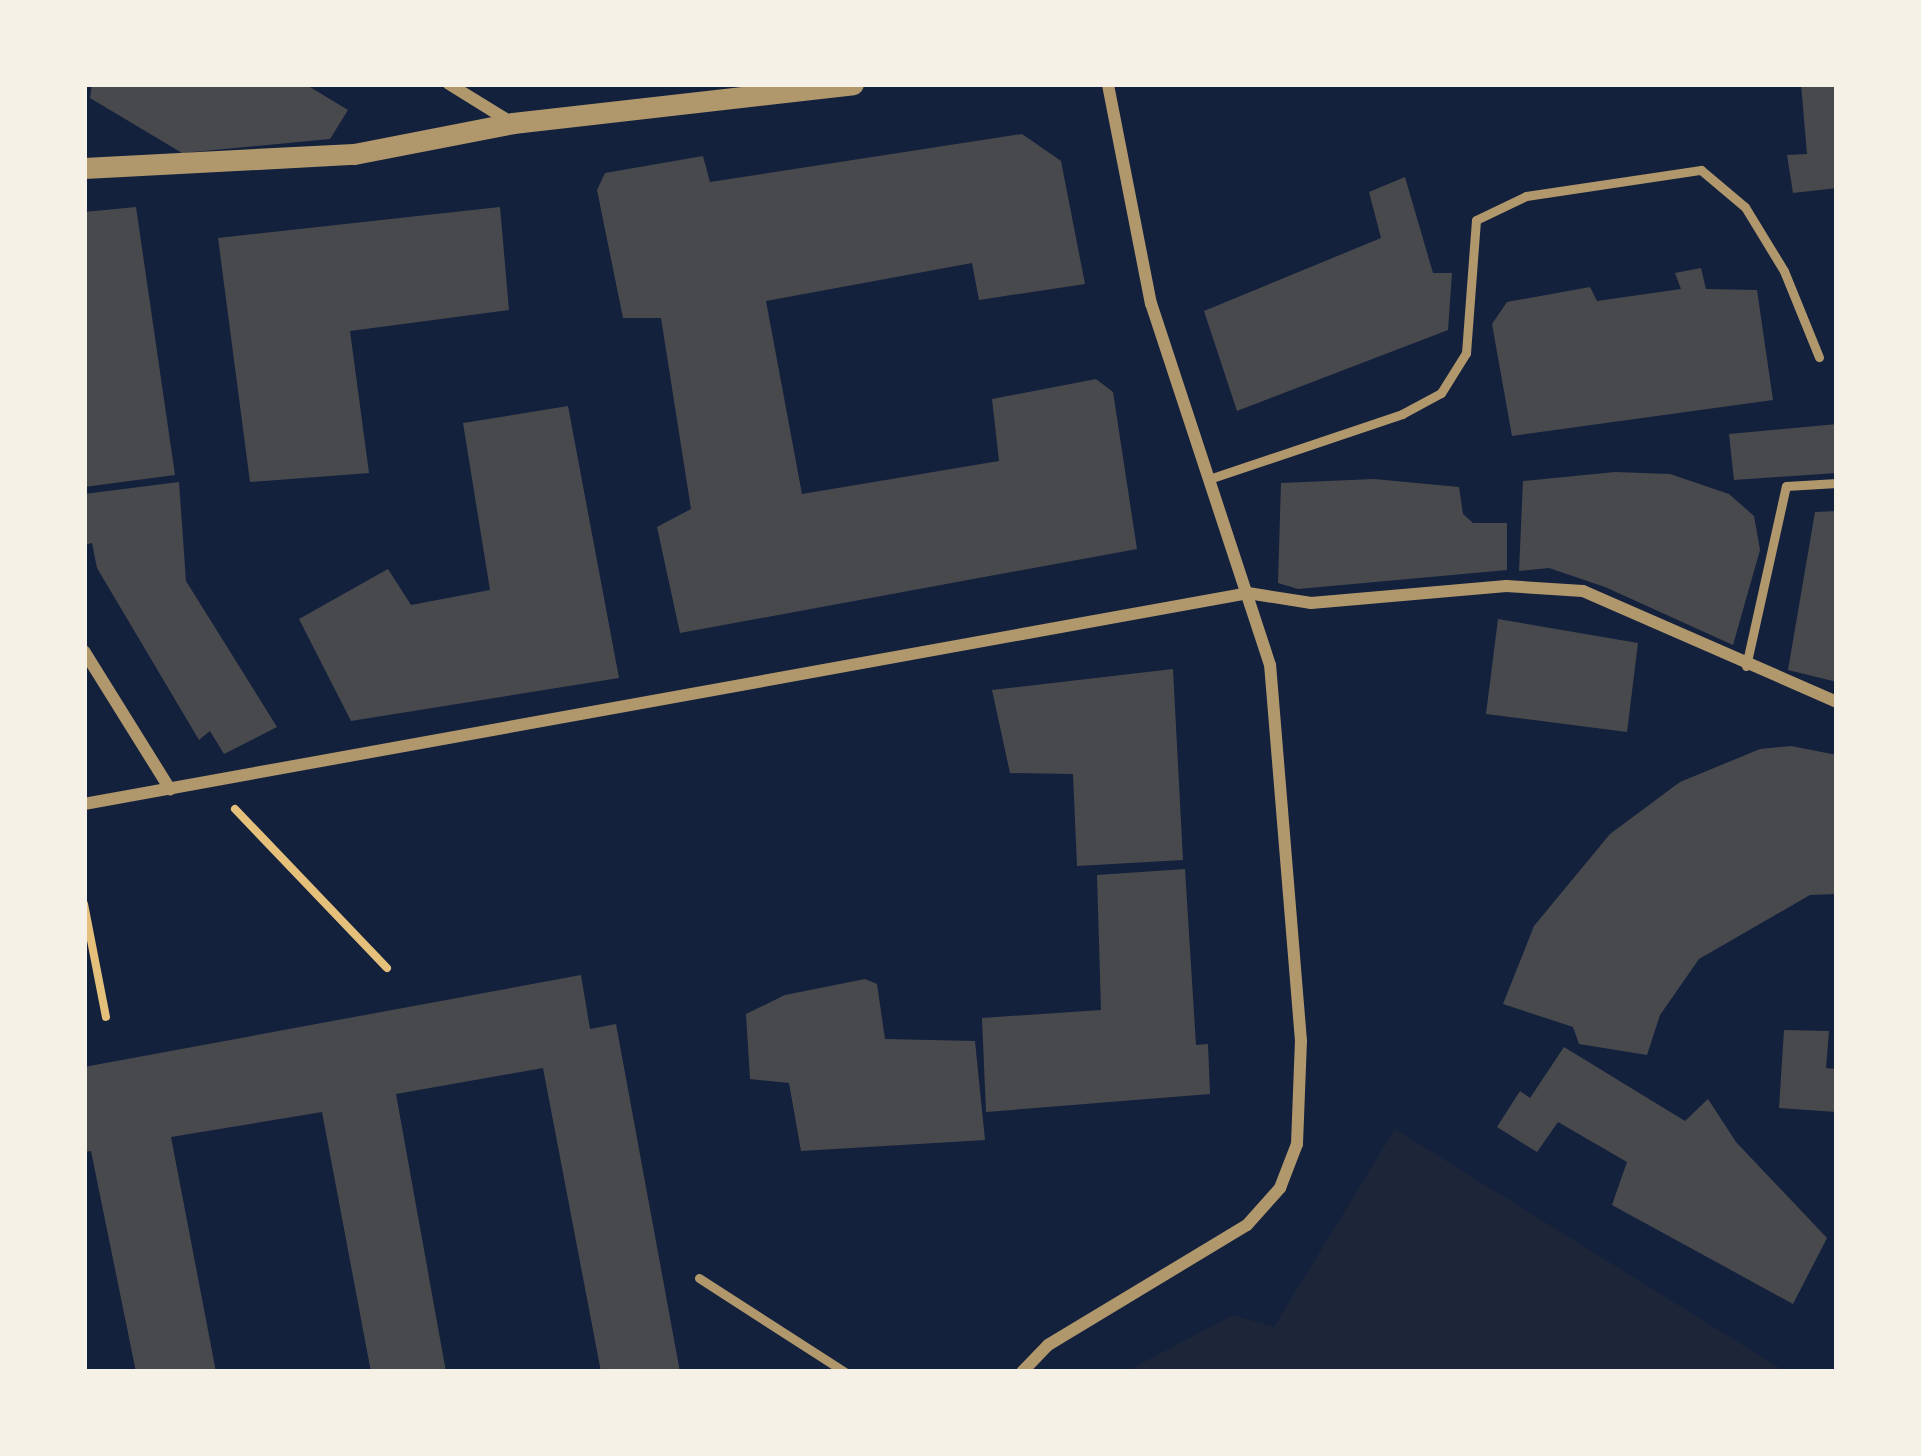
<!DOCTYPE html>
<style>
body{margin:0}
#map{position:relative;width:1921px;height:1456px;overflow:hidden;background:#14213d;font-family:Signika,sans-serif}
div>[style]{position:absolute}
.green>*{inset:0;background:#1d2539}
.building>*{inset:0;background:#48494c}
.path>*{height:8px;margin:-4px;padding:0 4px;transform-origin:4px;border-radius:4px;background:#e5c07b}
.service>*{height:9px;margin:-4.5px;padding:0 4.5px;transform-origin:4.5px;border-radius:4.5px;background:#b1986c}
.minor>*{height:12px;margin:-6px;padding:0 6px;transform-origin:6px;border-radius:6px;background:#b1986c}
.tertiary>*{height:21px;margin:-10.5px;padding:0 10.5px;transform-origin:10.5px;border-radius:10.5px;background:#b1986c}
span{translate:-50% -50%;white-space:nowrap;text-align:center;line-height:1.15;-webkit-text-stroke:9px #f6f1e7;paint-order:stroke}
.frame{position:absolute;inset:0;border:87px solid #f6f1e7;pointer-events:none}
</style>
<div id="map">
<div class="green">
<i style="clip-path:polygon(1395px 1129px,1786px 1372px,1125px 1372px,1233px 1315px,1274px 1327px)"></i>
</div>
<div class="building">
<i style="clip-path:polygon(92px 84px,305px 84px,348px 110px,330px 139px,182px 153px,90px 98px)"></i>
<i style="clip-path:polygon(1801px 84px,1837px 84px,1837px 188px,1793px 193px,1787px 155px,1807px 154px)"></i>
<i style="clip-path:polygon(1022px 134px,1061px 161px,1085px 284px,979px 300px,972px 263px,766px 301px,802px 494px,999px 461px,992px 399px,1096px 379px,1113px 392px,1137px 549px,680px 633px,657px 527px,691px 509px,661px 318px,623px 318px,597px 190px,605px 173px,703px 156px,710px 182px)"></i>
<i style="clip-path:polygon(1405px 177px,1433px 273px,1452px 273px,1448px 330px,1237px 411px,1204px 311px,1381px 238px,1369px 192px)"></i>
<i style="clip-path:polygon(136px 207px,175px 475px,84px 487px,84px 212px)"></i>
<i style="clip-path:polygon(500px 207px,509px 310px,350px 331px,369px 473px,250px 482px,218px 238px)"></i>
<i style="clip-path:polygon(1701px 268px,1706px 289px,1757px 290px,1773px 400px,1512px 436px,1492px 324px,1507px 302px,1590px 287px,1597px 301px,1681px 289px,1675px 273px)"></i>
<i style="clip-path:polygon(568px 406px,619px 678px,351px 721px,299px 619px,388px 569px,411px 605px,490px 590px,463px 423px)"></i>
<i style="clip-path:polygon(1837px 424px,1837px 473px,1734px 480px,1729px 434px)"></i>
<i style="clip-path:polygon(1615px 472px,1670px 474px,1729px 494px,1754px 516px,1760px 550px,1733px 645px,1605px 587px,1549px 568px,1519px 571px,1523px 481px)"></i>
<i style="clip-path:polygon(1374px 479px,1459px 487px,1463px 514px,1473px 523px,1507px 523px,1507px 570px,1298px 589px,1278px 583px,1281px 483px)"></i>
<i style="clip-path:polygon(179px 482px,186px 581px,277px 727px,224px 754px,210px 731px,199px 740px,97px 568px,92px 543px,84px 545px,84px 494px)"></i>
<i style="clip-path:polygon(1837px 511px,1837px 682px,1788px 670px,1815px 512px)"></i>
<i style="clip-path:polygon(1498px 619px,1638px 643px,1627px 732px,1486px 714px)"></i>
<i style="clip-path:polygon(1173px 669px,1183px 860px,1077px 866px,1073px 774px,1010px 773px,992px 690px)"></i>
<i style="clip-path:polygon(1791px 746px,1837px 755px,1837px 894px,1810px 895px,1699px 959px,1660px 1015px,1647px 1055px,1579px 1044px,1573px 1027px,1503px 1004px,1534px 926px,1610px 834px,1680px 782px,1760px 749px)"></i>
<i style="clip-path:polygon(1185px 869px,1196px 1045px,1208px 1044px,1210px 1094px,986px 1112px,982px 1018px,1101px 1010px,1097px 875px)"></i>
<i style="clip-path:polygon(581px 975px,590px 1029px,616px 1024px,680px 1372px,601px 1372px,543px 1068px,396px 1094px,446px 1372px,371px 1372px,322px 1112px,171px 1137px,216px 1372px,136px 1372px,91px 1151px,84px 1152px,84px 1067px)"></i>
<i style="clip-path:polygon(865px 979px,877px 984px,885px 1039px,975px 1041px,985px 1140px,801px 1151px,789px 1083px,750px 1079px,746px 1014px,785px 995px)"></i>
<i style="clip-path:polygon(1784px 1030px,1829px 1031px,1826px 1068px,1837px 1069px,1837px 1112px,1779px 1108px)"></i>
<i style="clip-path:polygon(1564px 1047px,1685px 1121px,1708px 1099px,1736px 1142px,1827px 1238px,1793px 1304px,1612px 1205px,1627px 1162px,1558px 1122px,1537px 1152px,1497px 1127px,1520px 1091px,1530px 1098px)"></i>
</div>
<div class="path">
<i style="left:235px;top:809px;width:220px;rotate:46.3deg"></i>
<i style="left:84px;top:904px;width:115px;rotate:79deg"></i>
</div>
<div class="service">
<i style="left:1209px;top:479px;width:204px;rotate:-18.6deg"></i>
<i style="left:1402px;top:414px;width:44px;rotate:-28.3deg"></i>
<i style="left:1441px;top:393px;width:47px;rotate:-58deg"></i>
<i style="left:1466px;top:353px;width:133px;rotate:-85.7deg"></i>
<i style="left:1476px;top:220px;width:55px;rotate:-25.6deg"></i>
<i style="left:1526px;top:196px;width:177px;rotate:-8.5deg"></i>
<i style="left:1701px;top:170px;width:57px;rotate:40.1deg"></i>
<i style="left:1745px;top:207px;width:75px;rotate:58.6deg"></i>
<i style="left:1784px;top:271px;width:93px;rotate:67.9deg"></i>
<i style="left:1746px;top:666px;width:184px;rotate:-77.5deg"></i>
<i style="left:1786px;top:486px;width:51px;rotate:-3.4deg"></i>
<i style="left:699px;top:1278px;width:174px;rotate:32.8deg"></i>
</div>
<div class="minor">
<i style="left:449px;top:84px;width:70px;rotate:31.7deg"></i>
<i style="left:84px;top:651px;width:163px;rotate:58.1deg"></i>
<i style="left:84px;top:804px;width:1183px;rotate:-10.27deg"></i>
<i style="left:1248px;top:593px;width:64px;rotate:9deg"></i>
<i style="left:1311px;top:603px;width:196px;rotate:-5deg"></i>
<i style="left:1506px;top:586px;width:77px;rotate:3.7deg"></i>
<i style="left:1583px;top:591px;width:277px;rotate:23.6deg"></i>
<i style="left:1022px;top:1372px;width:37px;rotate:-46deg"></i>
<i style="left:1048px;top:1345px;width:232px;rotate:-31.1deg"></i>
<i style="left:1247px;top:1225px;width:50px;rotate:-48.3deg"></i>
<i style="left:1280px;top:1188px;width:47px;rotate:-68.9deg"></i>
<i style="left:1297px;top:1144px;width:103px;rotate:-87.8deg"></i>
<i style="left:1301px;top:1041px;width:377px;rotate:-94.7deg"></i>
<i style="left:1270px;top:665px;width:380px;rotate:-108.2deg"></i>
<i style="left:1151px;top:304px;width:224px;rotate:-101.1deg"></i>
</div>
<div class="tertiary">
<i style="left:84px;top:168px;width:270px;rotate:-3deg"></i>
<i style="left:354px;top:154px;width:162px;rotate:-11deg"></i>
<i style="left:513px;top:123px;width:342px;rotate:-6.5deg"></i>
</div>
<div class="frame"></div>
</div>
